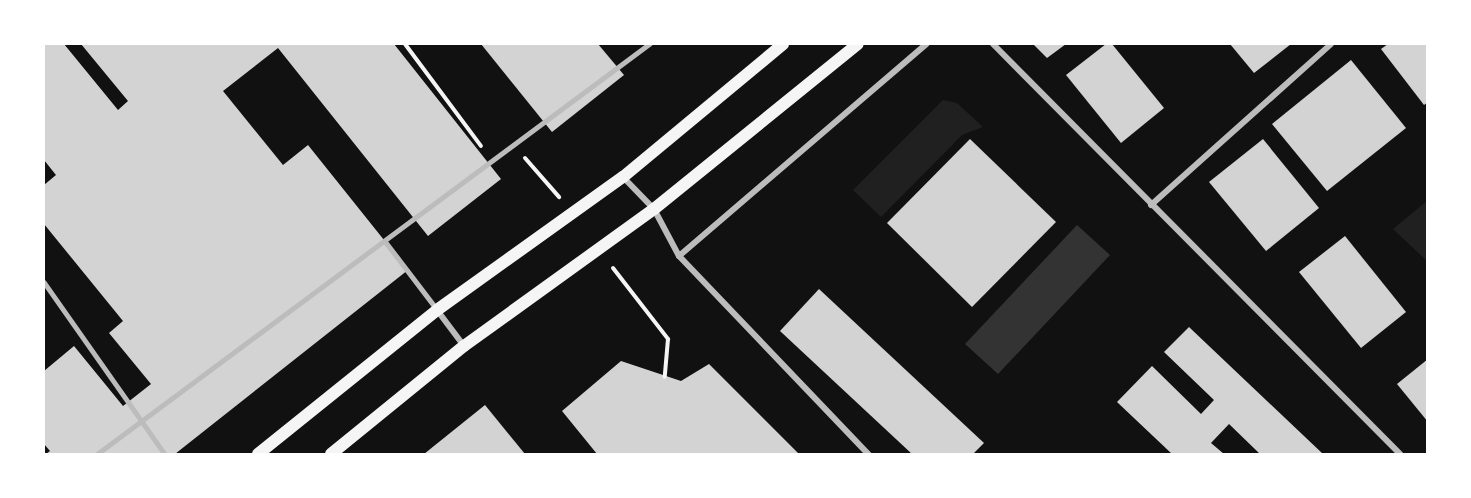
<!DOCTYPE html>
<style>
body{margin:0}
#map{position:relative;width:1471px;height:498px;overflow:hidden;background:#111;font-family:"Crimson Pro",serif}
div>[style]{position:absolute}
.green>*{inset:0;background:#202020}
.water>*{inset:0;background:#333}
.building>*{inset:0;background:#d3d3d3}
.path>*{height:4px;margin:-2px;padding:0 2px;transform-origin:2px;border-radius:2px;background:#f5f5f5}
.service>*{height:4.5px;margin:-2.25px;padding:0 2.25px;transform-origin:2.25px;border-radius:2.25px;background:#bcbcbc}
.minor>*{height:6px;margin:-3px;padding:0 3px;transform-origin:3px;border-radius:3px;background:#bcbcbc}
.secondary>*{height:12px;margin:-6px;padding:0 6px;transform-origin:6px;border-radius:6px;background:#f5f5f5}
span{translate:-50% -50%;white-space:nowrap;text-align:center;line-height:1.15;-webkit-text-stroke:5px #fff;paint-order:stroke}
.frame{position:absolute;inset:0;border:45px solid #fff;pointer-events:none}
</style>
<div id="map">
<div class="green">
<i style="clip-path:polygon(943px 100px,957px 103px,983px 127px,962px 135px,881px 217px,853px 190px)"></i>
<i style="clip-path:polygon(1427px 201px,1427px 261px,1393px 229px)"></i>
</div>
<div class="water">
<i style="clip-path:polygon(1077px 225px,1110px 255px,998px 374px,965px 344px)"></i>
</div>
<div class="building">
<i style="clip-path:polygon(44px 44px,64px 44px,118px 110px,128px 101px,81px 44px,394px 44px,501px 179px,428px 236px,278px 48px,223px 91px,283px 165px,308px 145px,408px 270px,175px 454px,46px 454px,50px 451px,44px 444px,44px 371px,74px 346px,123px 406px,151px 384px,109px 333px,123px 321px,44px 224px,44px 185px,56px 175px,44px 160px)"></i>
<i style="clip-path:polygon(481px 44px,598px 44px,624px 75px,552px 132px)"></i>
<i style="clip-path:polygon(1033px 44px,1066px 44px,1047px 58px)"></i>
<i style="clip-path:polygon(1106px 44px,1112px 44px,1164px 108px,1121px 143px,1066px 75px)"></i>
<i style="clip-path:polygon(1230px 44px,1291px 44px,1254px 73px)"></i>
<i style="clip-path:polygon(1388px 44px,1428px 44px,1428px 102px,1424px 105px,1381px 49px)"></i>
<i style="clip-path:polygon(1351px 60px,1406px 128px,1327px 191px,1272px 124px)"></i>
<i style="clip-path:polygon(970px 139px,1056px 222px,972px 307px,887px 223px)"></i>
<i style="clip-path:polygon(1263px 139px,1319px 208px,1266px 251px,1209px 182px)"></i>
<i style="clip-path:polygon(1345px 236px,1406px 312px,1361px 348px,1299px 272px)"></i>
<i style="clip-path:polygon(819px 289px,984px 443px,973px 454px,912px 454px,780px 331px)"></i>
<i style="clip-path:polygon(1189px 327px,1323px 454px,1260px 454px,1229px 424px,1211px 443px,1224px 454px,1172px 454px,1117px 402px,1152px 366px,1201px 414px,1214px 400px,1164px 352px)"></i>
<i style="clip-path:polygon(1428px 359px,1428px 422px,1397px 384px)"></i>
<i style="clip-path:polygon(621px 361px,681px 381px,709px 364px,799px 454px,597px 454px,562px 411px)"></i>
<i style="clip-path:polygon(485px 405px,525px 454px,424px 454px)"></i>
</div>
<div class="path">
<i style="left:405px;top:44px;width:127px;rotate:53.3deg"></i>
<i style="left:525px;top:158px;width:52px;rotate:48.9deg"></i>
<i style="left:613px;top:268px;width:90px;rotate:52.2deg"></i>
<i style="left:668px;top:339px;width:38px;rotate:95deg"></i>
</div>
<div class="service">
<i style="left:385px;top:241px;width:84px;rotate:52.7deg"></i>
<i style="left:44px;top:282px;width:210px;rotate:54.9deg"></i>
<i style="left:97px;top:454px;width:688px;rotate:-36.6deg"></i>
</div>
<div class="minor">
<i style="left:993px;top:44px;width:578px;rotate:45.21deg"></i>
<i style="left:623px;top:177px;width:45px;rotate:45.9deg"></i>
<i style="left:654px;top:209px;width:53px;rotate:62deg"></i>
<i style="left:679px;top:256px;width:274px;rotate:46.3deg"></i>
<i style="left:1151px;top:205px;width:241px;rotate:-41.8deg"></i>
<i style="left:679px;top:256px;width:326px;rotate:-40.6deg"></i>
<i style="left:437px;top:310px;width:45px;rotate:53.1deg"></i>
</div>
<div class="secondary">
<i style="left:258px;top:454px;width:230px;rotate:-38.8deg"></i>
<i style="left:437px;top:310px;width:229px;rotate:-35.6deg"></i>
<i style="left:623px;top:177px;width:208px;rotate:-39.7deg"></i>
<i style="left:331px;top:454px;width:171px;rotate:-39.1deg"></i>
<i style="left:464px;top:346px;width:234px;rotate:-35.8deg"></i>
<i style="left:654px;top:209px;width:262px;rotate:-39deg"></i>
</div>
<div class="frame"></div>
</div>
